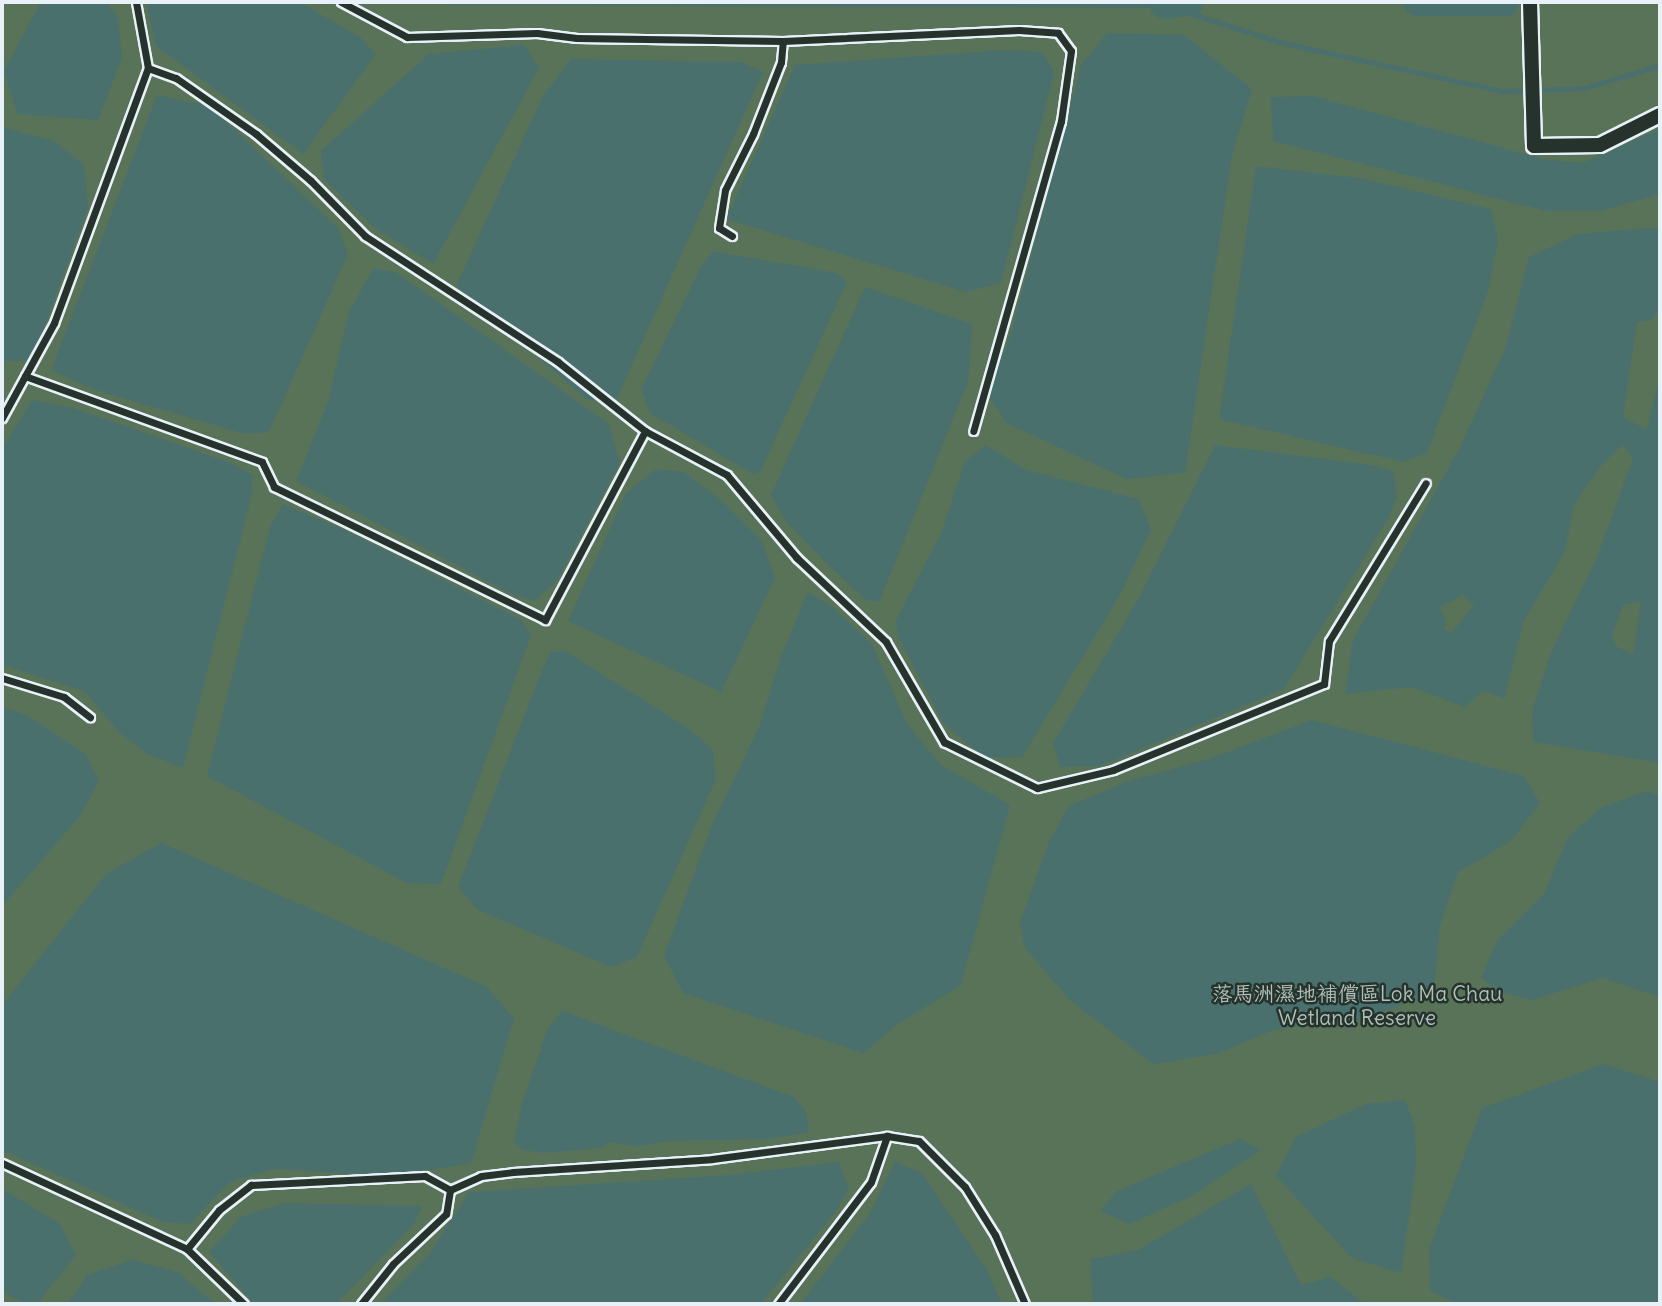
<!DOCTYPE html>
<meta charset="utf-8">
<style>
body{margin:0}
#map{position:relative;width:1662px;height:1306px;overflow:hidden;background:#333b34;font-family:Delius,"LXGW WenKai TC",sans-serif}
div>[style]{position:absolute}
.green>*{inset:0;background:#597359}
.water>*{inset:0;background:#4a706e}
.stream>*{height:4.5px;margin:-2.25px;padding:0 2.25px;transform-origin:2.25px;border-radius:2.25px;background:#4a706e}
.river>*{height:28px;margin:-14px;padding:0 14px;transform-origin:14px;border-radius:14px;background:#4a706e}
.roads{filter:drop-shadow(2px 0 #e8f1f8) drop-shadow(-2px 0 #e8f1f8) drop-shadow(0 2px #e8f1f8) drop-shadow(0 -2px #e8f1f8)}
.lane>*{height:7px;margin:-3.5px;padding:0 3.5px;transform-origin:3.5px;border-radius:3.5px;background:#26332d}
.street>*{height:14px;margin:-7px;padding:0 7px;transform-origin:7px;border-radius:7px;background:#26332d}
span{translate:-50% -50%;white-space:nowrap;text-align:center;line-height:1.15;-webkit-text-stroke:5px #26332d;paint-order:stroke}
.park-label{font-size:21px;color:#afbfb8}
.frame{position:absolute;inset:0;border:4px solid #e8f1f8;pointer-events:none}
</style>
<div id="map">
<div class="green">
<i style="clip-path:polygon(2px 2px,1660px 2px,1660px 1304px,2px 1304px)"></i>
</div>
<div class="water">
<i style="clip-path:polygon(41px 2px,106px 2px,118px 17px,122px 58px,98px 120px,17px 114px,4px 71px)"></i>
<i style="clip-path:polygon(151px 2px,299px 2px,360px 37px,376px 54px,303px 154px,156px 46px,147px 6px)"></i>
<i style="clip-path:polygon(1107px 33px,1184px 35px,1252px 89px,1232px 156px,1185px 473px,1126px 479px,1007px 423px,988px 395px,1012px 330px,1081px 65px)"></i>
<i style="clip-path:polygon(524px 45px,539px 68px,433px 264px,375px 228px,324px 179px,321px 151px,429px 54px)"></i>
<i style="clip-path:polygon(1005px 50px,1043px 52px,1054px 73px,1001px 283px,966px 292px,726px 219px,795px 65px)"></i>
<i style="clip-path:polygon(571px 59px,741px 62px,763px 72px,614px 405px,586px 399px,456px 286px,542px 98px)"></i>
<i style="clip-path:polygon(157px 95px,210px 106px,338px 228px,348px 254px,269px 432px,245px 434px,95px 390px,51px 370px)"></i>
<i style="clip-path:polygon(1313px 96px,1543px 159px,1582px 163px,1660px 129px,1660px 194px,1600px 211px,1547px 211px,1273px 141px,1271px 97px)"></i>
<i style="clip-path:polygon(2px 127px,53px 141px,84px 164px,88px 207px,32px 361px,2px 361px)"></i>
<i style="clip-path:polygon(1256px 166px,1359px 178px,1491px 209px,1498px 239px,1488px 291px,1427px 453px,1403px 462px,1219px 419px)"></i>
<i style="clip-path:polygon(evenodd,1645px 228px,1660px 229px,1660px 306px,1652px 320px,1637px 322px,1623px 416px,1646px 430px,1660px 377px,1660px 763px,1533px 742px,1532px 711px,1550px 655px,1597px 557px,1633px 459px,1622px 445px,1600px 467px,1574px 505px,1565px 551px,1524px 621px,1504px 698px,1483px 691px,1465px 707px,1411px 687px,1345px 694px,1353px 640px,1459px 449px,1505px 349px,1529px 257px,1578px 234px,1645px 228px,1463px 595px,1474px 606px,1452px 632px,1444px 630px,1446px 622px,1440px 607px,1463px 595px,1645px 228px,1641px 602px,1633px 654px,1617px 647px,1612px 636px,1623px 605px,1641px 602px)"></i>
<i style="clip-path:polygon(713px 251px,837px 273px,847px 282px,760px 472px,753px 474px,650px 413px,641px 389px,700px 269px)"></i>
<i style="clip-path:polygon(373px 268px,396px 272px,609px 424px,620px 463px,556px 582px,534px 601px,512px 594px,296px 481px,328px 401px,349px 312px)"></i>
<i style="clip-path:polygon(865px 287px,972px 324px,968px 382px,879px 602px,866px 600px,822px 559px,785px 520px,771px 495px)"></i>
<i style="clip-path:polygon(32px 400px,71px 407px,231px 463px,253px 475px,251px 498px,183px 768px,147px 754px,120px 733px,84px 691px,2px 665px,2px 449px)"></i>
<i style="clip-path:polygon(986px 445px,1026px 470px,1139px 499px,1151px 530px,1119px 597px,1022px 757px,983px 757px,944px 724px,900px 641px,895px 622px,942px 531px,965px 461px)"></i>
<i style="clip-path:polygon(1215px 445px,1372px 465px,1393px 471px,1397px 496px,1389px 517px,1284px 689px,1100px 766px,1060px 767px,1053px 743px,1135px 605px)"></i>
<i style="clip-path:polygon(656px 469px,684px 472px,721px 500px,762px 541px,775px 578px,721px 692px,568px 621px,626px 493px)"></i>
<i style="clip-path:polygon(283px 504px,349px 532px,522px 620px,531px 635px,441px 884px,407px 883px,207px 776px,270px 527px)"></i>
<i style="clip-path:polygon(808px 592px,831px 606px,872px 644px,907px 724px,940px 764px,1010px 805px,961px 985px,898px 1024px,863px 1053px,683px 993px,664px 956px,711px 827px,759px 727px,781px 656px)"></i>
<i style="clip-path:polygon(565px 651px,688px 728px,713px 750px,716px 779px,637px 957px,611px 967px,478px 910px,458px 887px,542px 670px,551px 652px)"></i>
<i style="clip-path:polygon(2px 707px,27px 715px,86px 754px,99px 781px,80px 816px,2px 906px)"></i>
<i style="clip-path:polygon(1312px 720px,1524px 776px,1540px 803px,1511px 841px,1458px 872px,1440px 926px,1434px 992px,1363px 1020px,1276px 1029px,1216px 1054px,1153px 1064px,1071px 1001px,1025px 948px,1020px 923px,1049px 841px,1069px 806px,1128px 781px,1209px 759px)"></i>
<i style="clip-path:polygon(1647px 791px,1660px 796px,1660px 997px,1603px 978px,1532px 1000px,1504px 993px,1481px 978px,1497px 941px,1544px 894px,1568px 837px,1602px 807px)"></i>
<i style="clip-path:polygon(162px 843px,487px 987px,514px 1018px,471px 1163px,395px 1176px,274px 1169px,230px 1182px,190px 1224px,163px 1222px,2px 1150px,2px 1005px,107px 873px)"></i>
<i style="clip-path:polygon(562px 1011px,794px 1097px,806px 1112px,809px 1132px,769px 1139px,667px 1141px,637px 1147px,610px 1142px,601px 1148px,543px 1153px,524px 1150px,514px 1143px,522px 1103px,547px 1030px)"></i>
<i style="clip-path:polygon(1604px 1064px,1660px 1082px,1660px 1304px,1456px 1304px,1430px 1290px,1429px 1249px,1482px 1108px)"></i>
<i style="clip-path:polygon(1405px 1100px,1415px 1126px,1416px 1168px,1401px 1273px,1352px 1258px,1276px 1176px,1296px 1137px,1366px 1104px)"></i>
<i style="clip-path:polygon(1240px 1139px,1260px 1150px,1191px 1196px,1130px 1224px,1100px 1211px,1117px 1191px)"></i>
<i style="clip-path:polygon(839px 1162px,849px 1188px,837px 1210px,761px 1304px,380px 1304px,430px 1253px,469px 1192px,729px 1175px)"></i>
<i style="clip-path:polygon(895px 1162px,922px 1173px,986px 1268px,1002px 1304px,800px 1304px,870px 1213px)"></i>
<i style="clip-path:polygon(1251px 1184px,1301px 1285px,1331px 1277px,1365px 1304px,1093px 1304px,1090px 1259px,1138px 1250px)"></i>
<i style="clip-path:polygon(2px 1189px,59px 1223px,76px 1255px,37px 1304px,25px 1304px,2px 1291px)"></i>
<i style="clip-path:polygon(284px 1203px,422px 1206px,414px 1224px,336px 1304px,254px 1304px,209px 1252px,241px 1217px)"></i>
<i style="clip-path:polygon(133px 1260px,179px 1273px,215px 1304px,67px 1304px,87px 1275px)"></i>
</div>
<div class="stream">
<i style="left:451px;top:2px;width:713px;rotate:0.24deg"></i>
<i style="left:1164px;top:5px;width:121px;rotate:17.8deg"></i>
<i style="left:1279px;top:42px;width:227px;rotate:12.4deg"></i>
<i style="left:1501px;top:91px;width:84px;rotate:-2deg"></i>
<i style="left:1585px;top:88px;width:78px;rotate:-17deg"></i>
</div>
<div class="river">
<i style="left:1417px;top:2px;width:88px"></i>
<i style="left:1164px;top:5px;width:26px;rotate:-7deg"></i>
</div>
<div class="roads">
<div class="lane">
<i style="left:341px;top:2px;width:75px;rotate:27.9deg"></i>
<i style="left:407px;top:37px;width:130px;rotate:-1.8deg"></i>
<i style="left:537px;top:33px;width:40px;rotate:7.1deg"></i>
<i style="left:577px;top:38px;width:206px;rotate:0.8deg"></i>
<i style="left:783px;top:41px;width:236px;rotate:-2.7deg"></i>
<i style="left:1019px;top:30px;width:39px;rotate:4deg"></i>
<i style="left:1058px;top:33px;width:22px;rotate:54deg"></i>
<i style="left:1071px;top:51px;width:71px;rotate:98.1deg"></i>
<i style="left:1061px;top:121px;width:322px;rotate:105.8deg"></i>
<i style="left:148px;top:68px;width:30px;rotate:20deg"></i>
<i style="left:176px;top:78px;width:98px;rotate:35deg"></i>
<i style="left:256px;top:134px;width:72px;rotate:40.5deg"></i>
<i style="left:311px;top:181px;width:77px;rotate:45.5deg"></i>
<i style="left:365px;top:236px;width:230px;rotate:33.1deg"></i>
<i style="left:558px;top:362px;width:111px;rotate:38.4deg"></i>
<i style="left:732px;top:236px;width:15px;rotate:-148deg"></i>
<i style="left:719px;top:228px;width:38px;rotate:-81deg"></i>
<i style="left:725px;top:190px;width:63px;rotate:-63.4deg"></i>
<i style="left:753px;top:134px;width:77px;rotate:-68.7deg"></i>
<i style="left:781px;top:62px;width:21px;rotate:-85deg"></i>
<i style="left:25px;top:376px;width:252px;rotate:19.9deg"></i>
<i style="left:262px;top:462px;width:28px;rotate:64deg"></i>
<i style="left:274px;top:487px;width:302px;rotate:26.1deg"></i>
<i style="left:545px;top:620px;width:214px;rotate:-62.1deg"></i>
<i style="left:645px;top:431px;width:93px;rotate:28.2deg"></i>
<i style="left:727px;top:475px;width:109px;rotate:49.9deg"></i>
<i style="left:797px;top:558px;width:122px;rotate:43.3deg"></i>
<i style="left:886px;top:642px;width:116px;rotate:59.9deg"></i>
<i style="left:944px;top:742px;width:104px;rotate:26.3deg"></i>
<i style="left:1037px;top:788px;width:78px;rotate:-13.3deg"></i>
<i style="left:1113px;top:770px;width:228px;rotate:-22.2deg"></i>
<i style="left:1324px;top:684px;width:43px;rotate:-83.4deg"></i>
<i style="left:1329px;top:641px;width:185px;rotate:-58.5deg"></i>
<i style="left:2px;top:418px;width:108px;rotate:-61.3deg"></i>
<i style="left:54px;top:323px;width:272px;rotate:-69.8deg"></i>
<i style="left:148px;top:68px;width:67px;rotate:-100.3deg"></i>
<i style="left:2px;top:678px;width:65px;rotate:17deg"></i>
<i style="left:64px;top:697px;width:33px;rotate:38deg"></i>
<i style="left:2px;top:1163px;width:204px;rotate:24.9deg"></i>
<i style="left:187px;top:1249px;width:50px;rotate:-50.6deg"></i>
<i style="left:219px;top:1210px;width:41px;rotate:-38deg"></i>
<i style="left:251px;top:1185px;width:174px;rotate:-3deg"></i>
<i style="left:425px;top:1176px;width:29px;rotate:29deg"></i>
<i style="left:450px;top:1190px;width:24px;rotate:99deg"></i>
<i style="left:446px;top:1214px;width:73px;rotate:136.7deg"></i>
<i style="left:393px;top:1264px;width:51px;rotate:128.7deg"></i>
<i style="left:450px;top:1190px;width:34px;rotate:-24deg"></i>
<i style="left:481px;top:1176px;width:32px;rotate:-7deg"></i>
<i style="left:513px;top:1172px;width:199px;rotate:-3.7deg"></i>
<i style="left:712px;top:1159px;width:177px;rotate:-7.5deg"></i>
<i style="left:887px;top:1136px;width:32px;rotate:9deg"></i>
<i style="left:919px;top:1141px;width:65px;rotate:45deg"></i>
<i style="left:965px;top:1187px;width:57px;rotate:58deg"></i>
<i style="left:995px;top:1235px;width:75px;rotate:66.5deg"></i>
<i style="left:187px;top:1249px;width:79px;rotate:44deg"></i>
<i style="left:778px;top:1304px;width:153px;rotate:-52.7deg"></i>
<i style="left:871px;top:1182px;width:49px;rotate:-70.8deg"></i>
</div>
<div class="street">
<i style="left:1530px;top:2px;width:144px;rotate:88.4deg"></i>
<i style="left:1534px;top:146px;width:66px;rotate:-0.9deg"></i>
<i style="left:1600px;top:145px;width:67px;rotate:-26.6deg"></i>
</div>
</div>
<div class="park-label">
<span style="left:1357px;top:1006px">落馬洲濕地補償區Lok Ma Chau<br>Wetland Reserve</span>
</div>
<div class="frame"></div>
</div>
